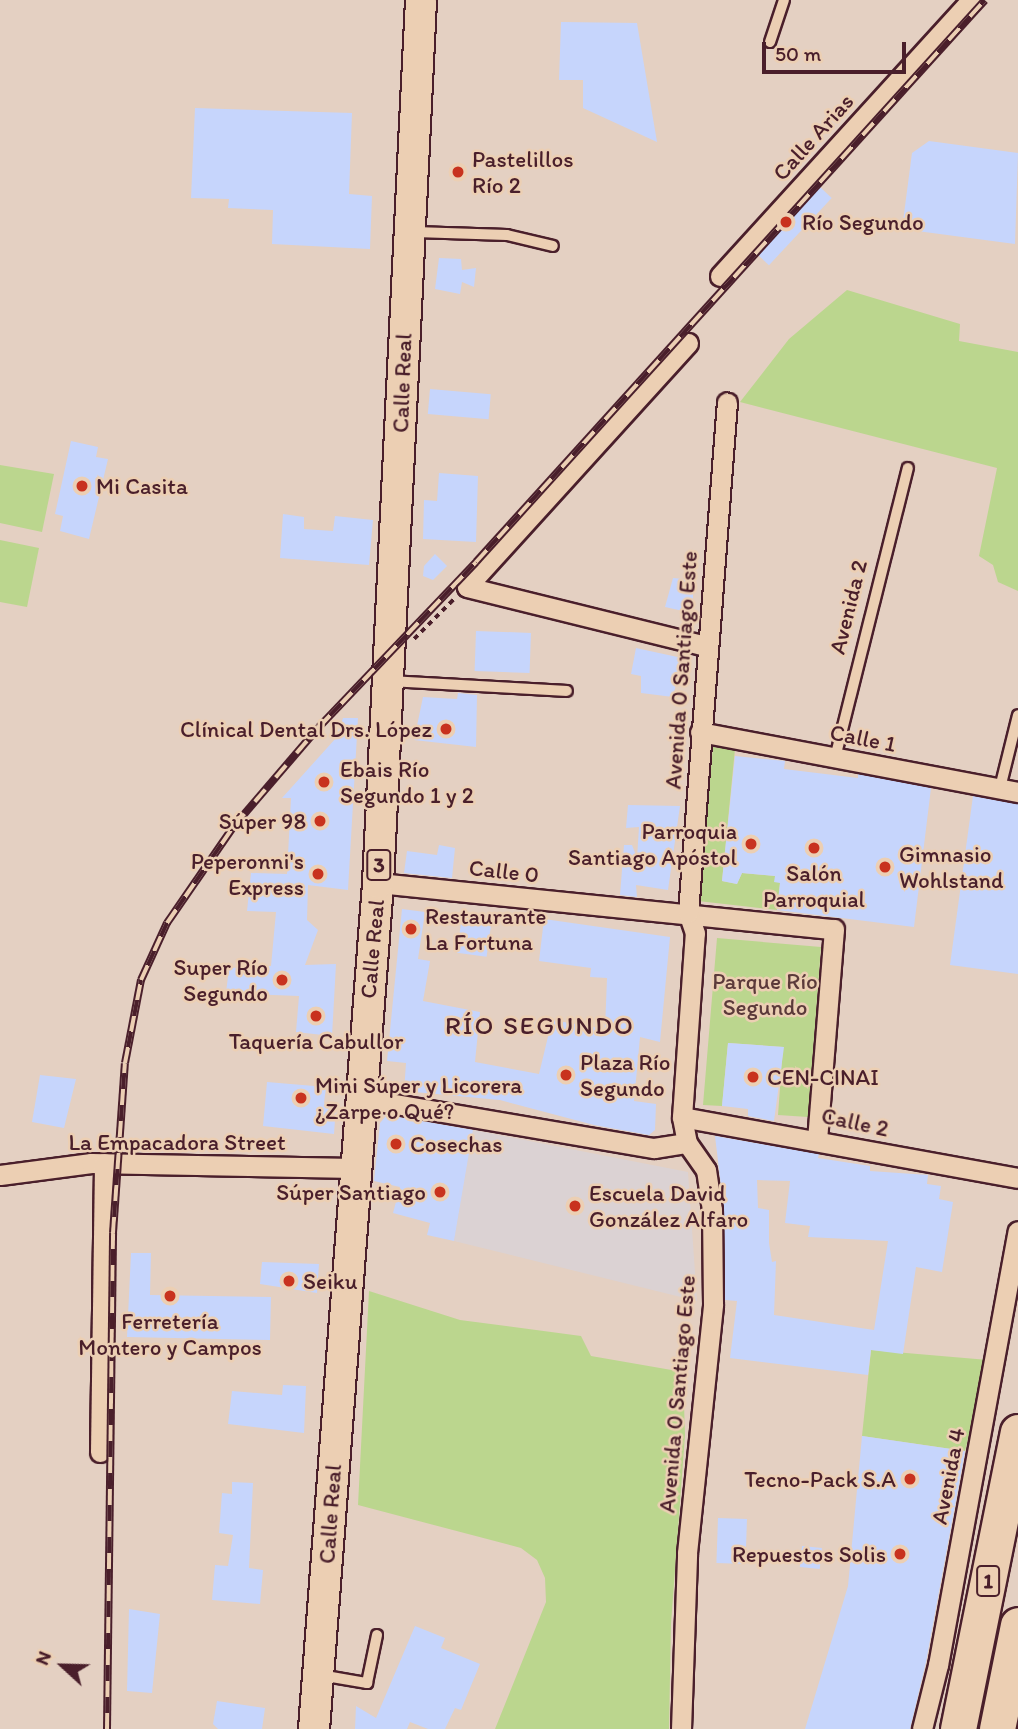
<!DOCTYPE html>
<html>
<head>
<meta charset="utf-8">
<style>
	body { margin:0 }
	#map { position:relative; width:1018px; height:1729px; overflow:hidden; background:#e4d0c2; font-family:Itim,sans-serif }
	div>[style] { position:absolute }
	.built>* { inset:0; background:#dbd2d3 }
	.green>* { inset:0; background:#bbd68e }
	.building>* { inset:0; background:#c6d5fc; transform-origin:0 0 }
	.path>* { height:3.5px; margin-top:-1.75px; transform-origin:0; background:repeating-linear-gradient(90deg,#4a1f2b 0 5px,transparent 0 10px) }
	.roads { filter:drop-shadow(2px 0 #4a1f2b) drop-shadow(-2px 0 #4a1f2b) drop-shadow(0 2px #4a1f2b) drop-shadow(0 -2px #4a1f2b) }
	.lane>* { height:10px; margin:-5px; padding:0 5px; transform-origin:5px; border-radius:5px; background:#eccfb3 }
	.street>* { height:19px; margin:-9.5px; padding:0 9.5px; transform-origin:9.5px; border-radius:9.5px; background:#eccfb3 }
	.primary>* { height:30px; margin:-15px; padding:0 15px; transform-origin:15px; border-radius:15px; background:#eccfb3 }
	.highway>* { height:35px; margin:-17.5px; padding:0 17.5px; transform-origin:17.5px; border-radius:17.5px; background:#eccfb3 }
	.rail>* { height:8px; margin-top:-4px; transform-origin:0; background:repeating-linear-gradient(90deg,#eccfb3 0 16px,#4a1f2b 0 32px); box-sizing:border-box; border-block:2px solid #4a1f2b }
	.dots>* { width:19px; height:19px; translate:-50% -50%; box-sizing:border-box; border:4px solid #eccfb3; border-radius:50% }
	span { translate:-50% -50%; white-space:nowrap; text-align:center; line-height:1.15; -webkit-text-stroke:5px #eccfb3; paint-order:stroke }
	.shield-label span { padding:2px 5px; background:#eccfb3; border:2px solid; border-radius:5px; -webkit-text-stroke-width:0 }
	.shield-label { font-size:21px; color:#4a1f2b; font-weight:700 }
	.street-label { font-size:23px; color:#4a1f2b }
	.poi-label { font-size:23px; color:#4a1f2b }
	.left { translate:0 -50%; text-align:left }
	.right { translate:-100% -50%; text-align:right }
	.park-label { font-size:23px; color:#5b3a3a }
	.quarter-label { font-size:26px; color:#4a1f2b; letter-spacing:2px }
	.north { position:absolute; left:28px; top:1631px; width:70px; height:70px; -webkit-text-stroke:5px #eccfb3; paint-order:stroke; rotate:292deg; font-size:19px; font-weight:700; line-height:28px; text-align:center; color:#4a1f2b }
	.north::after { content:''; display:block; margin:auto; width:24px; height:32px; background:#4a1f2b; clip-path:polygon(50% 0,100% 100%,50% 72%,0 100%) }
	.scale { position:absolute; left:762px; top:42px; width:144px; height:32px; box-sizing:border-box; border:4px solid #4a1f2b; border-top:0; padding-left:9px; font-size:21px; line-height:24px; white-space:nowrap; color:#4a1f2b; -webkit-text-stroke:5px #eccfb3; paint-order:stroke }
</style>
</head>
<body>
<div id="map">
	<div class="built">
		<i style="clip-path:polygon(473px 1130px,688px 1172px,697px 1301px,454px 1241px)"></i>
	</div>
	<div class="green">
		<i style="clip-path:polygon(847px 290px,960px 324px,959px 341px,1018px 352px,1018px 591px,998px 582px,993px 565px,979px 556px,997px 468px,740px 402px,789px 339px)"></i>
		<i style="clip-path:polygon(0 465px,54px 474px,42px 532px,0 523px)"></i>
		<i style="clip-path:polygon(0 540px,39px 548px,27px 607px,0 602px)"></i>
		<i style="clip-path:polygon(713px 747px,735px 749px,722px 881px,737px 884px,742px 873px,775px 876px,780px 883px,777px 910px,698px 901px)"></i>
		<i style="clip-path:polygon(717px 938px,821px 947px,808px 1117px,778px 1115px,783px 1047px,728px 1043px,722px 1106px,703px 1105px)"></i>
		<i style="clip-path:polygon(369px 1291px,460px 1320px,581px 1336px,591px 1356px,683px 1372px,685px 1435px,671px 1624px,669px 1729px,495px 1729px,546px 1602px,545px 1578px,537px 1560px,521px 1548px,358px 1505px)"></i>
		<i style="clip-path:polygon(871px 1350px,988px 1360px,965px 1451px,862px 1436px)"></i>
	</div>
	<div class="building">
		<i style="clip-path:polygon(561px 22px,637px 23px,657px 142px,583px 108px,583px 80px,559px 80px)"></i>
		<i style="clip-path:polygon(195px 108px,352px 113px,349px 194px,372px 196px,370px 249px,272px 244px,273px 210px,228px 208px,229px 199px,191px 198px)"></i>
		<i style="clip-path:polygon(929px 141px,1018px 153px,1015px 244px,902px 229px,912px 153px)"></i>
		<i style="left:820px;top:187px;width:16px;height:92px;rotate:43deg"></i>
		<i style="clip-path:polygon(439px 258px,461px 259px,462px 270px,476px 268px,474px 287px,462px 282px,460px 294px,435px 289px)"></i>
		<i style="left:430px;top:389px;width:61px;height:25px;rotate:5deg"></i>
		<i style="clip-path:polygon(71px 441px,98px 447px,96px 457px,108px 459px,89px 539px,60px 531px,63px 516px,55px 514px)"></i>
		<i style="clip-path:polygon(439px 473px,478px 476px,476px 542px,423px 539px,424px 500px,437px 501px)"></i>
		<i style="clip-path:polygon(283px 514px,304px 517px,304px 529px,333px 531px,335px 516px,373px 520px,369px 565px,280px 558px)"></i>
		<i style="clip-path:polygon(435px 554px,447px 566px,433px 580px,423px 576px,424px 566px)"></i>
		<i style="clip-path:polygon(673px 578px,694px 580px,692px 613px,665px 607px)"></i>
		<i style="left:476px;top:631px;width:55px;height:40px;rotate:2deg"></i>
		<i style="clip-path:polygon(636px 648px,682px 658px,673px 697px,641px 693px,641px 676px,631px 674px)"></i>
		<i style="clip-path:polygon(458px 693px,477px 695px,476px 747px,414px 740px,423px 697px,457px 699px)"></i>
		<i style="clip-path:polygon(343px 718px,358px 718px,348px 890px,308px 885px,307px 920px,318px 930px,305px 965px,336px 964px,332px 1036px,296px 1032px,299px 996px,226px 993px,229px 968px,271px 966px,276px 912px,247px 911px,251px 873px,287px 874px,291px 798px,282px 798px,336px 738px)"></i>
		<i style="clip-path:polygon(735px 756px,785px 761px,784px 769px,858px 778px,858px 774px,931px 788px,914px 927px,777px 910px,780px 883px,774px 882px,775px 876px,742px 873px,737px 884px,722px 881px)"></i>
		<i style="clip-path:polygon(973px 796px,1018px 804px,1018px 974px,950px 965px)"></i>
		<i style="clip-path:polygon(628px 805px,680px 806px,668px 890px,636px 885px,637px 897px,620px 895px,624px 845px,632px 845px,637px 858px,639px 827px,626px 828px)"></i>
		<i style="clip-path:polygon(439px 845px,455px 848px,452px 878px,404px 873px,407px 851px,437px 855px)"></i>
		<i style="clip-path:polygon(402px 909px,425px 912px,418px 959px,430px 961px,423px 1001px,480px 1012px,475px 1062px,539px 1074px,552px 1020px,605px 1029px,607px 978px,590px 977px,591px 968px,539px 961px,544px 919px,670px 937px,660px 1042px,640px 1037px,634px 1101px,656px 1104px,655px 1130px,649px 1135px,594px 1125px,500px 1100px,404px 1091px,406px 1063px,387px 1061px)"></i>
		<i style="left:462px;top:916px;width:30px;height:37px;rotate:8deg"></i>
		<i style="clip-path:polygon(728px 1043px,784px 1047px,774px 1121px,748px 1116px,748px 1109px,722px 1106px)"></i>
		<i style="clip-path:polygon(40px 1075px,76px 1079px,64px 1128px,32px 1122px)"></i>
		<i style="clip-path:polygon(267px 1082px,326px 1087px,324px 1103px,336px 1105px,334px 1134px,263px 1126px)"></i>
		<i style="clip-path:polygon(387px 1115px,473px 1130px,454px 1241px,427px 1235px,430px 1223px,393px 1213px,400px 1187px,374px 1181px,380px 1123px)"></i>
		<i style="clip-path:polygon(evenodd,715px 1136px,819px 1154px,818px 1158px,870px 1166px,870px 1171px,928px 1175px,927px 1184px,941px 1186px,939px 1199px,953px 1202px,942px 1272px,916px 1267px,903px 1354px,871px 1350px,868px 1375px,730px 1358px,737px 1301px,725px 1300px,724px 1211px,715px 1136px,757px 1180px,790px 1181px,785px 1223px,810px 1226px,808px 1237px,888px 1241px,874px 1330px,774px 1315px,776px 1261px,772px 1262px,769px 1243px,769px 1210px,758px 1208px,757px 1180px)"></i>
		<i style="clip-path:polygon(131px 1253px,151px 1253px,150px 1295px,271px 1297px,270px 1340px,127px 1337px)"></i>
		<i style="clip-path:polygon(262px 1262px,319px 1264px,317px 1293px,260px 1284px)"></i>
		<i style="clip-path:polygon(283px 1385px,306px 1386px,304px 1433px,228px 1424px,232px 1391px,282px 1395px)"></i>
		<i style="clip-path:polygon(862px 1436px,965px 1451px,926px 1662px,910px 1729px,805px 1729px,848px 1586px)"></i>
		<i style="clip-path:polygon(232px 1482px,253px 1483px,249px 1568px,263px 1570px,260px 1604px,212px 1600px,215px 1565px,228px 1566px,233px 1535px,219px 1533px,222px 1493px,232px 1494px)"></i>
		<i style="left:718px;top:1518px;width:29px;height:45px;rotate:2deg"></i>
		<i style="left:802px;top:1546px;width:20px;height:21px;rotate:6deg"></i>
		<i style="clip-path:polygon(129px 1609px,160px 1614px,152px 1693px,127px 1691px)"></i>
		<i style="clip-path:polygon(415px 1626px,445px 1638px,441px 1648px,480px 1664px,461px 1710px,455px 1708px,445px 1729px,428px 1729px,410px 1722px,407px 1729px,355px 1729px,356px 1706px,376px 1718px)"></i>
		<i style="clip-path:polygon(217px 1701px,265px 1708px,262px 1729px,218px 1729px,213px 1724px)"></i>
	</div>
	<div class="path">
		<i style="left:414px;top:639px;width:58px;rotate:-45deg"></i>
	</div>
	<div class="roads">
		<div class="lane">
			<i style="left:770px;top:42px;width:44px;rotate:-71.6deg"></i>
			<i style="left:415px;top:232px;width:92px;rotate:1.9deg"></i>
			<i style="left:507px;top:235px;width:47px;rotate:13.4deg"></i>
			<i style="left:390px;top:681px;width:177px;rotate:3.2deg"></i>
			<i style="left:835px;top:758px;width:299px;rotate:-75.9deg"></i>
			<i style="left:1000px;top:788px;width:75px;rotate:-76.1deg"></i>
			<i style="left:320px;top:1675px;width:48px;rotate:9.7deg"></i>
			<i style="left:367px;top:1683px;width:49px;rotate:-78.2deg"></i>
		</div>
		<div class="street">
			<i style="left:720px;top:276px;width:373px;rotate:-47.7deg"></i>
			<i style="left:688px;top:343px;width:329px;rotate:132.2deg"></i>
			<i style="left:467px;top:587px;width:246px;rotate:13.9deg"></i>
			<i style="left:700px;top:732px;width:324px;rotate:10.7deg"></i>
			<i style="left:378px;top:883px;width:458px;rotate:5.8deg"></i>
			<i style="left:834px;top:929px;width:211px;rotate:94.6deg"></i>
			<i style="left:360px;top:1098px;width:298px;rotate:9.7deg"></i>
			<i style="left:654px;top:1148px;width:33px;rotate:-9deg"></i>
			<i style="left:682px;top:1117px;width:341px;rotate:10.3deg"></i>
			<i style="left:0;top:1175px;width:92px;rotate:-7.5deg"></i>
			<i style="left:91px;top:1163px;width:263px;rotate:1.1deg"></i>
			<i style="left:100px;top:1452px;width:289px;rotate:-89.2deg"></i>
			<i style="left:681px;top:1729px;width:176px;rotate:-88deg"></i>
			<i style="left:687px;top:1553px;width:250px;rotate:-84deg"></i>
			<i style="left:713px;top:1304px;width:94px;rotate:-90.6deg"></i>
			<i style="left:712px;top:1210px;width:40px;rotate:-98.5deg"></i>
			<i style="left:706px;top:1170px;width:33px;rotate:-125deg"></i>
			<i style="left:687px;top:1143px;width:26px;rotate:-101deg"></i>
			<i style="left:682px;top:1117px;width:184px;rotate:-86deg"></i>
			<i style="left:695px;top:933px;width:21px;rotate:-109deg"></i>
			<i style="left:688px;top:913px;width:512px;rotate:-85.64deg"></i>
			<i style="left:922px;top:1729px;width:66px;rotate:-76deg"></i>
			<i style="left:938px;top:1665px;width:441px;rotate:-79.6deg"></i>
		</div>
		<div class="primary">
			<i style="left:314px;top:1729px;width:848px;rotate:-85.67deg"></i>
			<i style="left:378px;top:883px;width:884px;rotate:-87.21deg"></i>
		</div>
		<div class="highway">
			<i style="left:958px;top:1729px;width:303px;rotate:-78.6deg"></i>
			<i style="left:997px;top:1729px;width:106px;rotate:-78.6deg"></i>
		</div>
	</div>
	<div class="rail">
		<i style="left:107px;top:1729px;width:496px;rotate:-89.3deg"></i>
		<i style="left:113px;top:1233px;width:170px;rotate:-86deg"></i>
		<i style="left:125px;top:1063px;width:85px;rotate:-79.1deg"></i>
		<i style="left:141px;top:980px;width:63px;rotate:-65.5deg"></i>
		<i style="left:167px;top:923px;width:118px;rotate:-55.4deg"></i>
		<i style="left:234px;top:826px;width:130px;rotate:-49.4deg"></i>
		<i style="left:319px;top:727px;width:228px;rotate:-46.4deg"></i>
		<i style="left:476px;top:562px;width:758px;rotate:-47.83deg"></i>
	</div>
	<div class="dots">
		<i style="left:458px;top:172px;background:#c8321e"></i>
		<i style="left:786px;top:222px;background:#c8321e"></i>
		<i style="left:82px;top:486px;background:#c8321e"></i>
		<i style="left:446px;top:729px;background:#c8321e"></i>
		<i style="left:324px;top:782px;background:#c8321e"></i>
		<i style="left:320px;top:821px;background:#c8321e"></i>
		<i style="left:751px;top:844px;background:#c8321e"></i>
		<i style="left:814px;top:848px;background:#c8321e"></i>
		<i style="left:885px;top:867px;background:#c8321e"></i>
		<i style="left:318px;top:874px;background:#c8321e"></i>
		<i style="left:411px;top:929px;background:#c8321e"></i>
		<i style="left:282px;top:980px;background:#c8321e"></i>
		<i style="left:316px;top:1016px;background:#c8321e"></i>
		<i style="left:566px;top:1075px;background:#c8321e"></i>
		<i style="left:753px;top:1077px;background:#c8321e"></i>
		<i style="left:301px;top:1098px;background:#c8321e"></i>
		<i style="left:396px;top:1144px;background:#c8321e"></i>
		<i style="left:440px;top:1192px;background:#c8321e"></i>
		<i style="left:575px;top:1206px;background:#c8321e"></i>
		<i style="left:289px;top:1281px;background:#c8321e"></i>
		<i style="left:170px;top:1296px;background:#c8321e"></i>
		<i style="left:910px;top:1479px;background:#c8321e"></i>
		<i style="left:900px;top:1554px;background:#c8321e"></i>
	</div>
	<div class="shield-label">
		<span style="left:379px;top:865px">3</span>
		<span style="left:988px;top:1581px">1</span>
	</div>
	<div class="street-label">
		<span style="left:813px;top:137px;rotate:-48deg">Calle Arias</span>
		<span style="left:402px;top:383px;rotate:-88deg">Calle Real</span>
		<span style="left:848px;top:607px;rotate:-76deg">Avenida 2</span>
		<span style="left:681px;top:670px;rotate:-86deg">Avenida 0 Santiago Este</span>
		<span style="left:863px;top:738px;rotate:11deg">Calle 1</span>
		<span style="left:504px;top:871px;rotate:6deg">Calle 0</span>
		<span style="left:372px;top:949px;rotate:-85deg">Calle Real</span>
		<span style="left:855px;top:1122px;rotate:12deg">Calle 2</span>
		<span style="left:177px;top:1142px">La Empacadora Street</span>
		<span style="left:677px;top:1394px;rotate:-85deg">Avenida 0 Santiago Este</span>
		<span style="left:948px;top:1476px;rotate:-79deg">Avenida 4</span>
		<span style="left:330px;top:1514px;rotate:-86deg">Calle Real</span>
	</div>
	<div class="poi-label">
		<span class="left" style="left:472px;top:172px">Pastelillos<br>Río 2</span>
		<span class="left" style="left:802px;top:222px">Río Segundo</span>
		<span class="left" style="left:96px;top:486px">Mi Casita</span>
		<span class="right" style="left:432px;top:729px">Clínical Dental Drs. López</span>
		<span class="left" style="left:340px;top:782px">Ebais Río<br>Segundo 1 y 2</span>
		<span class="right" style="left:306px;top:821px">Súper 98</span>
		<span class="right" style="left:737px;top:844px">Parroquia<br>Santiago Apóstol</span>
		<span class="left" style="left:899px;top:867px">Gimnasio<br>Wohlstand</span>
		<span class="right" style="left:304px;top:874px">Peperonni's<br>Express</span>
		<span style="left:814px;top:886px">Salón<br>Parroquial</span>
		<span class="left" style="left:425px;top:929px">Restaurante<br>La Fortuna</span>
		<span class="right" style="left:268px;top:980px">Super Río<br>Segundo</span>
		<span style="left:316px;top:1041px">Taquería Cabullor</span>
		<span class="left" style="left:580px;top:1075px">Plaza Río<br>Segundo</span>
		<span class="left" style="left:767px;top:1077px">CEN-CINAI</span>
		<span class="left" style="left:315px;top:1098px">Mini Súper y Licorera<br>¿Zarpe o Qué?</span>
		<span class="left" style="left:410px;top:1144px">Cosechas</span>
		<span class="right" style="left:426px;top:1192px">Súper Santiago</span>
		<span class="left" style="left:589px;top:1206px">Escuela David<br>González Alfaro</span>
		<span class="left" style="left:303px;top:1281px">Seiku</span>
		<span style="left:170px;top:1334px">Ferretería<br>Montero y Campos</span>
		<span class="right" style="left:896px;top:1479px">Tecno-Pack S.A</span>
		<span class="right" style="left:886px;top:1554px">Repuestos Solis</span>
	</div>
	<div class="park-label">
		<span style="left:765px;top:994px">Parque Río<br>Segundo</span>
	</div>
	<div class="quarter-label">
		<span style="left:540px;top:1026px">RÍO SEGUNDO</span>
	</div>
	<div class="north">N</div>
	<div class="scale">50 m</div>
</div>
</body>
</html>
